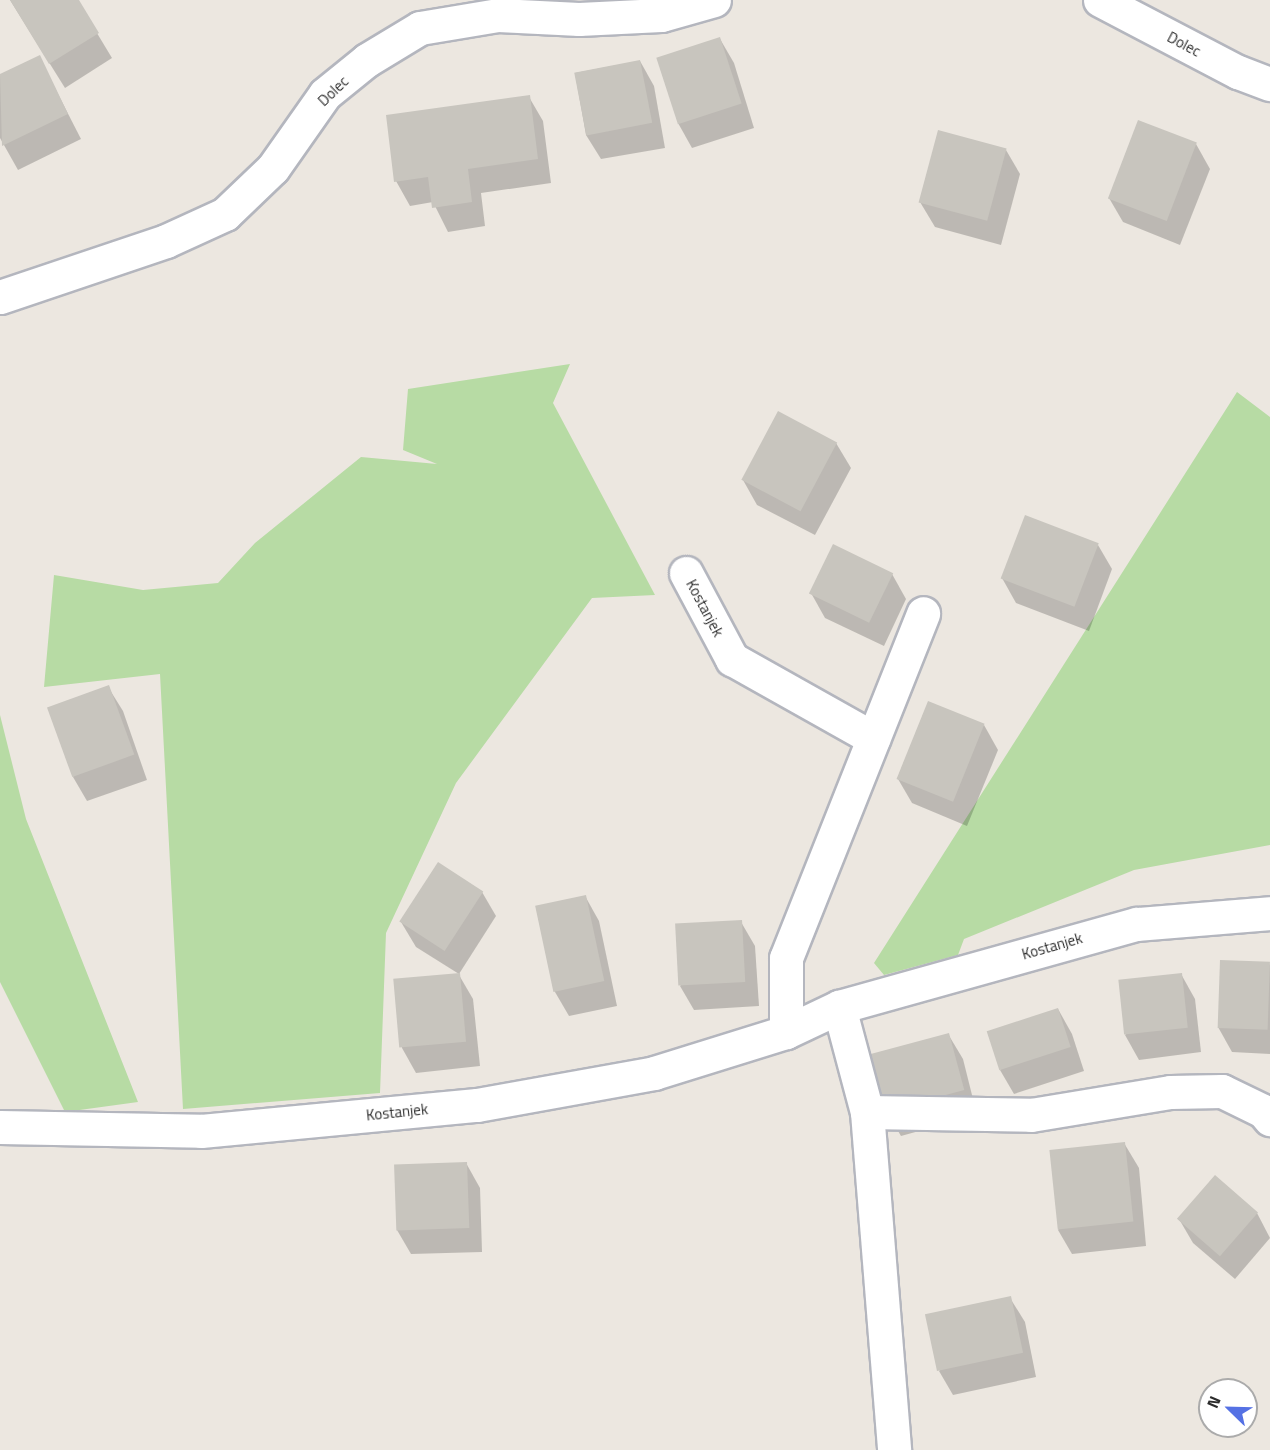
<!DOCTYPE html>
<html>
<head>
<meta charset="utf-8">
<style>
	body { margin:0 }
	#map { position:relative; width:1270px; height:1450px; overflow:hidden; background:#ece7e0; font-family:"Titillium Web",sans-serif }
	div>[style] { position:absolute }
	.green>* { inset:0; background:#b7dba4 }
	.shadow>* { inset:0; background:#0003 }
	.building>* { inset:0; background:#c8c5be; transform-origin:0 0 }
	.roads { filter:drop-shadow(2px 0 #b4b6be) drop-shadow(-2px 0 #b4b6be) drop-shadow(0 2px #b4b6be) drop-shadow(0 -2px #b4b6be) }
	.street>* { height:33px; margin:-16.5px; padding:0 16.5px; transform-origin:16.5px; border-radius:16.5px; background:#fff }
	span { translate:-50% -50%; white-space:nowrap; text-align:center; line-height:1.15; -webkit-text-stroke:4.5px #fff; paint-order:stroke }
	.street-label { font-size:15px; color:#2c2c2c }
	.north { position:absolute; left:1198px; top:1378px; width:60px; height:60px; box-sizing:border-box; background:#fff; border:2px solid #ababab; border-radius:50%; rotate:293deg; font-size:16px; font-weight:700; line-height:24px; text-align:center; color:#2c2c2c }
	.north::after { content:''; display:block; margin:auto; width:21px; height:27px; background:#5571e4; clip-path:polygon(50% 0,100% 100%,50% 72%,0 100%) }
</style>
</head>
<body>
<div id="map">
	<div class="green">
		<i style="clip-path:polygon(570px 364px,553px 403px,655px 595px,592px 598px,456px 783px,386px 933px,380px 1093px,183px 1109px,160px 674px,44px 687px,54px 575px,143px 590px,218px 583px,255px 543px,361px 457px,437px 464px,403px 450px,408px 389px)"></i>
		<i style="clip-path:polygon(1237px 392px,1270px 417px,1270px 845px,1134px 870px,964px 939px,958px 955px,884px 975px,874px 963px)"></i>
		<i style="clip-path:polygon(0 715px,26px 819px,138px 1102px,65px 1112px,0 982px)"></i>
	</div>
	<div class="shadow">
		<i style="clip-path:polygon(10px 0,77px 0,112px 58px,65px 88px)"></i>
		<i style="clip-path:polygon(720px 39px,734px 63px,754px 128px,692px 148px,678px 123px)"></i>
		<i style="clip-path:polygon(39px 57px,81px 139px,18px 170px,0 138px,0 76px)"></i>
		<i style="clip-path:polygon(640px 61px,654px 86px,665px 148px,601px 159px,586px 135px,575px 73px)"></i>
		<i style="clip-path:polygon(529px 97px,543px 121px,551px 183px,481px 193px,485px 226px,448px 232px,433px 202px,410px 206px,396px 181px)"></i>
		<i style="clip-path:polygon(1196px 144px,1210px 169px,1180px 245px,1123px 222px,1109px 198px)"></i>
		<i style="clip-path:polygon(1006px 150px,1020px 174px,1001px 245px,935px 227px,920px 202px)"></i>
		<i style="clip-path:polygon(836px 443px,851px 468px,815px 535px,757px 505px,743px 480px)"></i>
		<i style="clip-path:polygon(1098px 545px,1112px 569px,1089px 631px,1016px 603px,1002px 578px)"></i>
		<i style="clip-path:polygon(892px 574px,906px 599px,884px 646px,825px 618px,811px 593px)"></i>
		<i style="clip-path:polygon(108px 687px,123px 711px,147px 780px,87px 801px,73px 777px)"></i>
		<i style="clip-path:polygon(984px 725px,998px 750px,967px 826px,912px 803px,898px 779px)"></i>
		<i style="clip-path:polygon(482px 892px,496px 916px,459px 974px,416px 947px,401px 922px)"></i>
		<i style="clip-path:polygon(585px 896px,599px 921px,617px 1006px,569px 1016px,555px 992px,536px 907px)"></i>
		<i style="clip-path:polygon(741px 922px,755px 946px,759px 1006px,694px 1010px,680px 986px)"></i>
		<i style="clip-path:polygon(1270px 964px,1270px 1054px,1232px 1052px,1218px 1027px)"></i>
		<i style="clip-path:polygon(1181px 974px,1195px 999px,1201px 1052px,1139px 1060px,1125px 1035px)"></i>
		<i style="clip-path:polygon(459px 975px,473px 999px,480px 1066px,416px 1073px,402px 1048px,395px 981px)"></i>
		<i style="clip-path:polygon(1058px 1009px,1072px 1034px,1084px 1071px,1014px 1094px,1000px 1070px)"></i>
		<i style="clip-path:polygon(948px 1034px,963px 1059px,977px 1115px,901px 1136px,886px 1111px)"></i>
		<i style="clip-path:polygon(1124px 1143px,1139px 1168px,1146px 1246px,1072px 1254px,1058px 1230px)"></i>
		<i style="clip-path:polygon(466px 1163px,480px 1188px,482px 1252px,411px 1254px,397px 1230px)"></i>
		<i style="clip-path:polygon(1257px 1213px,1270px 1238px,1235px 1279px,1193px 1243px,1179px 1219px)"></i>
		<i style="clip-path:polygon(1010px 1298px,1025px 1322px,1036px 1377px,953px 1395px,939px 1371px)"></i>
	</div>
	<div class="building">
		<i style="clip-path:polygon(10px 0,79px 0,99px 33px,49px 64px)"></i>
		<i style="left:720px;top:37px;width:70px;height:67px;rotate:72deg"></i>
		<i style="clip-path:polygon(40px 55px,68px 114px,2px 146px,0 74px)"></i>
		<i style="left:640px;top:60px;width:64px;height:67px;rotate:79deg"></i>
		<i style="clip-path:polygon(530px 95px,538px 159px,468px 169px,472px 202px,432px 208px,428px 177px,394px 182px,386px 115px)"></i>
		<i style="left:1138px;top:120px;width:63px;height:84px;rotate:21deg"></i>
		<i style="left:938px;top:130px;width:71px;height:75px;rotate:15deg"></i>
		<i style="left:778px;top:411px;width:67px;height:78px;rotate:28deg"></i>
		<i style="left:1025px;top:515px;width:79px;height:68px;rotate:21deg"></i>
		<i style="left:833px;top:544px;width:67px;height:55px;rotate:26deg"></i>
		<i style="left:109px;top:685px;width:74px;height:66px;rotate:70deg"></i>
		<i style="left:928px;top:701px;width:61px;height:84px;rotate:22deg"></i>
		<i style="left:438px;top:862px;width:54px;height:71px;rotate:33deg"></i>
		<i style="left:586px;top:895px;width:88px;height:52px;rotate:78deg"></i>
		<i style="left:742px;top:920px;width:62px;height:67px;rotate:87deg"></i>
		<i style="left:1220px;top:960px;width:50px;height:68px;rotate:2deg"></i>
		<i style="left:460px;top:973px;width:69px;height:67px;rotate:85deg"></i>
		<i style="left:1182px;top:973px;width:55px;height:64px;rotate:84deg"></i>
		<i style="left:1058px;top:1008px;width:41px;height:75px;rotate:72deg"></i>
		<i style="left:949px;top:1033px;width:59px;height:82px;rotate:75deg"></i>
		<i style="left:1125px;top:1142px;width:80px;height:76px;rotate:84deg"></i>
		<i style="left:467px;top:1162px;width:66px;height:73px;rotate:88deg"></i>
		<i style="left:1215px;top:1175px;width:57px;height:58px;rotate:41deg"></i>
		<i style="left:1011px;top:1296px;width:58px;height:88px;rotate:78deg"></i>
	</div>
	<div class="roads">
		<div class="street">
			<i style="left:1100px;top:0;width:156px;rotate:27.6deg"></i>
			<i style="left:1238px;top:72px;width:34px;rotate:21deg"></i>
			<i style="left:0;top:297px;width:175px;rotate:-18.6deg"></i>
			<i style="left:166px;top:241px;width:65px;rotate:-24.6deg"></i>
			<i style="left:225px;top:214px;width:66px;rotate:-43.8deg"></i>
			<i style="left:273px;top:168px;width:90px;rotate:-54.9deg"></i>
			<i style="left:325px;top:94px;width:54px;rotate:-39deg"></i>
			<i style="left:367px;top:60px;width:62px;rotate:-31.1deg"></i>
			<i style="left:420px;top:28px;width:79px;rotate:-9.5deg"></i>
			<i style="left:498px;top:15px;width:81px;rotate:2.8deg"></i>
			<i style="left:579px;top:19px;width:82px;rotate:-2.8deg"></i>
			<i style="left:661px;top:15px;width:55px;rotate:-15.8deg"></i>
			<i style="left:686px;top:573px;width:98px;rotate:61.9deg"></i>
			<i style="left:732px;top:659px;width:162px;rotate:29.3deg"></i>
			<i style="left:839px;top:1007px;width:109px;rotate:75.1deg"></i>
			<i style="left:867px;top:1112px;width:339px;rotate:85.4deg"></i>
			<i style="left:786px;top:1032px;width:74px;rotate:-90deg"></i>
			<i style="left:786px;top:958px;width:371px;rotate:-68.3deg"></i>
			<i style="left:867px;top:1112px;width:164px;rotate:1deg"></i>
			<i style="left:1031px;top:1115px;width:141px;rotate:-9.4deg"></i>
			<i style="left:1170px;top:1092px;width:52px;rotate:-1.1deg"></i>
			<i style="left:1222px;top:1091px;width:46px;rotate:26deg"></i>
			<i style="left:1263px;top:1111px;width:11px;rotate:49deg"></i>
			<i style="left:0;top:1127px;width:201px;rotate:1.1deg"></i>
			<i style="left:201px;top:1131px;width:277px;rotate:-5.4deg"></i>
			<i style="left:477px;top:1105px;width:180px;rotate:-10.2deg"></i>
			<i style="left:654px;top:1073px;width:138px;rotate:-17.3deg"></i>
			<i style="left:786px;top:1032px;width:59px;rotate:-25.3deg"></i>
			<i style="left:839px;top:1007px;width:309px;rotate:-15.6deg"></i>
			<i style="left:1137px;top:924px;width:133px;rotate:-4.7deg"></i>
		</div>
	</div>
	<div class="street-label">
		<span style="left:1184px;top:44px;rotate:28deg">Dolec</span>
		<span style="left:333px;top:91px;rotate:-44deg">Dolec</span>
		<span style="left:705px;top:608px;rotate:62deg">Kostanjek</span>
		<span style="left:1052px;top:946px;rotate:-16deg">Kostanjek</span>
		<span style="left:397px;top:1112px;rotate:-6deg">Kostanjek</span>
	</div>
	<div class="north">N</div>
</div>
</body>
</html>
